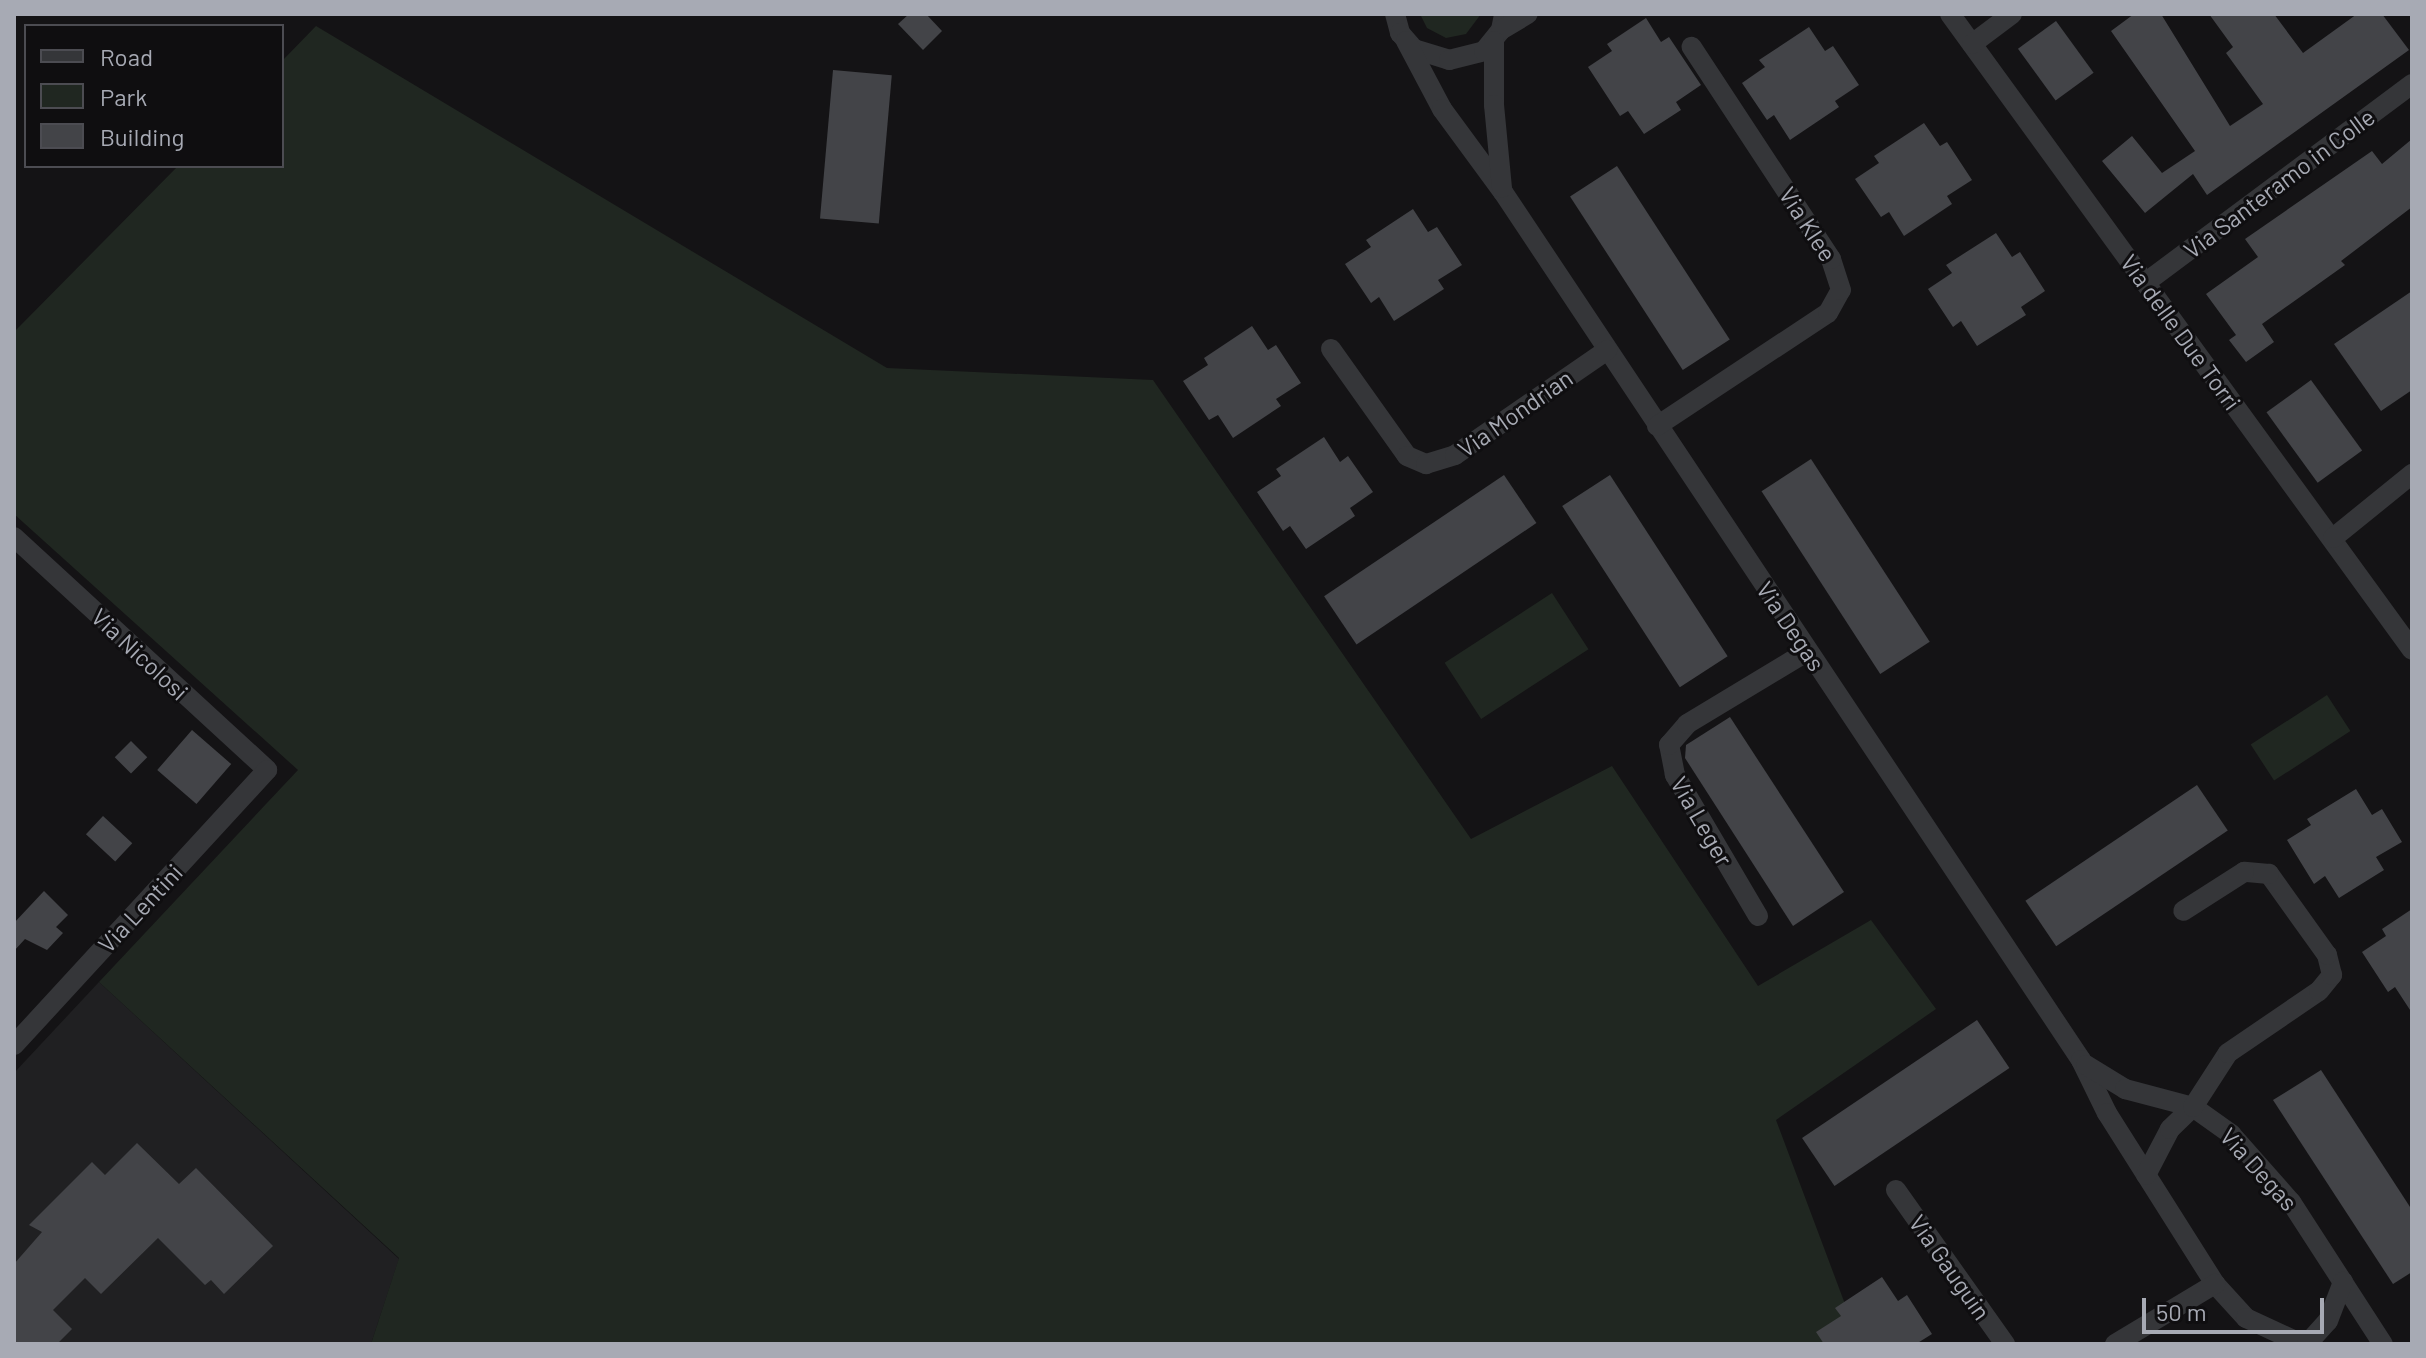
<!DOCTYPE html>
<html>
<head>
<meta charset="utf-8">
<style>
	body { margin:0 }
	#map { position:relative; width:2426px; height:1358px; overflow:hidden; background:#141315; font-family:Barlow,sans-serif }
	div>[style] { position:absolute }
	.built>* { inset:0; background:#202022 }
	.green>* { inset:0; background:#202721; transform-origin:0 0 }
	.building>* { inset:0; background:#434448; transform-origin:0 0 }
	.minor>* { height:20px; margin:-10px; padding:0 10px; transform-origin:10px; border-radius:10px; background:#353639 }
	span { translate:-50% -50%; white-space:nowrap; text-align:center; line-height:1.15; -webkit-text-stroke:6px #0f0e10; paint-order:stroke }
	.street-label { font-size:24px; color:#a7aab4 }
	.frame { position:absolute; inset:0; border:16px solid #a7aab4; pointer-events:none }
	.legend { position:absolute; left:24px; top:24px; width:260px; height:144px; box-sizing:border-box; background:#0f0e10; border:2px solid #4c4c52; margin:0; padding:10px 14px; list-style:none; font-size:24px; color:#a7aab4 }
	.legend li { display:flex; align-items:center; gap:16px; height:40px }
	.legend b { width:40px; border:2px solid #4c4c52 }
	.scale { position:absolute; left:2142px; top:1298px; width:182px; height:36px; box-sizing:border-box; border:4px solid #a7aab4; border-top:0; padding-left:10px; font-size:24px; line-height:28px; white-space:nowrap; color:#a7aab4; -webkit-text-stroke:6px #0f0e10; paint-order:stroke }
</style>
</head>
<body>
<div id="map">
	<div class="built">
		<i style="clip-path:polygon(99px 982px,399px 1259px,371px 1344px,14px 1344px,14px 1073px)"></i>
	</div>
	<div class="green">
		<i style="clip-path:polygon(1420px 14px,1481px 14px,1466px 34px,1446px 38px,1427px 28px)"></i>
		<i style="clip-path:polygon(316px 26px,887px 368px,1153px 380px,1471px 839px,1612px 766px,1758px 986px,1871px 920px,1936px 1009px,1776px 1120px,1860px 1344px,371px 1344px,399px 1258px,99px 982px,298px 770px,14px 514px,14px 332px,178px 166px,282px 166px,282px 61px)"></i>
		<i style="left:1552px;top:593px;width:67px;height:128px;rotate:57deg"></i>
		<i style="left:2327px;top:695px;width:43px;height:91px;rotate:57deg"></i>
	</div>
	<div class="building">
		<i style="clip-path:polygon(909px 14px,926px 14px,942px 31px,923px 50px,898px 24px)"></i>
		<i style="clip-path:polygon(2134px 14px,2161px 14px,2230px 126px,2263px 104px,2226px 53px,2233px 47px,2209px 14px,2274px 14px,2303px 53px,2357px 14px,2382px 14px,2409px 50px,2207px 195px,2193px 174px,2145px 213px,2102px 161px,2132px 136px,2162px 173px,2195px 151px,2111px 31px)"></i>
		<i style="clip-path:polygon(1646px 18px,1661px 42px,1669px 37px,1701px 85px,1676px 102px,1681px 110px,1644px 134px,1628px 111px,1620px 116px,1588px 67px,1612px 51px,1607px 44px)"></i>
		<i style="left:2056px;top:21px;width:64px;height:47px;rotate:54deg"></i>
		<i style="clip-path:polygon(1809px 27px,1825px 51px,1833px 46px,1859px 85px,1835px 101px,1839px 107px,1790px 140px,1774px 115px,1767px 120px,1742px 83px,1765px 67px,1759px 60px)"></i>
		<i style="left:833px;top:70px;width:59px;height:149px;rotate:5deg"></i>
		<i style="clip-path:polygon(1924px 123px,1940px 146px,1947px 142px,1972px 180px,1947px 196px,1952px 204px,1904px 236px,1889px 212px,1881px 217px,1855px 179px,1879px 163px,1874px 156px)"></i>
		<i style="clip-path:polygon(2412px 139px,2412px 207px,2341px 261px,2345px 265px,2262px 324px,2274px 342px,2246px 362px,2229px 340px,2236px 335px,2206px 294px,2258px 257px,2245px 239px,2372px 151px,2382px 164px)"></i>
		<i style="left:1617px;top:166px;width:207px;height:56px;rotate:57deg"></i>
		<i style="clip-path:polygon(1413px 209px,1428px 232px,1437px 227px,1462px 265px,1438px 280px,1444px 289px,1394px 321px,1379px 297px,1371px 303px,1345px 264px,1371px 247px,1366px 240px)"></i>
		<i style="clip-path:polygon(1996px 233px,2012px 257px,2020px 252px,2045px 291px,2021px 307px,2026px 315px,1977px 346px,1961px 321px,1953px 327px,1928px 289px,1952px 273px,1946px 265px)"></i>
		<i style="clip-path:polygon(2412px 291px,2412px 390px,2381px 411px,2334px 344px)"></i>
		<i style="clip-path:polygon(1252px 326px,1268px 350px,1276px 345px,1301px 383px,1276px 399px,1281px 406px,1233px 438px,1218px 415px,1209px 420px,1183px 381px,1208px 365px,1204px 358px)"></i>
		<i style="left:2311px;top:380px;width:87px;height:55px;rotate:54deg"></i>
		<i style="clip-path:polygon(1324px 437px,1340px 462px,1348px 456px,1373px 492px,1350px 508px,1355px 516px,1306px 549px,1290px 526px,1283px 531px,1257px 492px,1281px 476px,1276px 469px)"></i>
		<i style="left:1811px;top:459px;width:218px;height:59px;rotate:57deg"></i>
		<i style="left:1504px;top:475px;width:58px;height:217px;rotate:56deg"></i>
		<i style="left:1610px;top:475px;width:216px;height:57px;rotate:57deg"></i>
		<i style="clip-path:polygon(1730px 717px,1844px 892px,1793px 926px,1685px 758px,1686px 745px)"></i>
		<i style="left:192px;top:730px;width:52px;height:53px;rotate:41deg"></i>
		<i style="left:131px;top:741px;width:23px;height:23px;rotate:45deg"></i>
		<i style="left:2197px;top:785px;width:55px;height:207px;rotate:56deg"></i>
		<i style="clip-path:polygon(2356px 789px,2372px 815px,2382px 809px,2402px 842px,2376px 857px,2384px 870px,2339px 898px,2325px 876px,2314px 884px,2287px 840px,2311px 825px,2307px 819px)"></i>
		<i style="left:103px;top:816px;width:40px;height:25px;rotate:43deg"></i>
		<i style="clip-path:polygon(44px 891px,68px 915px,56px 927px,63px 933px,47px 950px,25px 939px,14px 951px,14px 923px)"></i>
		<i style="clip-path:polygon(2412px 909px,2412px 1013px,2395px 987px,2388px 992px,2362px 952px,2386px 936px,2382px 929px)"></i>
		<i style="left:1977px;top:1020px;width:58px;height:211px;rotate:56deg"></i>
		<i style="clip-path:polygon(2321px 1070px,2412px 1210px,2412px 1272px,2393px 1284px,2273px 1100px)"></i>
		<i style="clip-path:polygon(137px 1143px,179px 1184px,196px 1168px,273px 1246px,224px 1294px,211px 1280px,205px 1285px,158px 1238px,101px 1294px,85px 1278px,53px 1310px,72px 1329px,57px 1344px,14px 1344px,14px 1264px,42px 1232px,29px 1225px,92px 1162px,105px 1175px)"></i>
		<i style="clip-path:polygon(1882px 1277px,1898px 1301px,1907px 1295px,1932px 1334px,1916px 1344px,1824px 1344px,1816px 1332px,1841px 1316px,1835px 1308px)"></i>
	</div>
	<div class="minor">
		<i style="left:1395px;top:14px;width:20px;rotate:75deg"></i>
		<i style="left:1400px;top:33px;width:21px;rotate:49deg"></i>
		<i style="left:1414px;top:49px;width:37px;rotate:17deg"></i>
		<i style="left:1449px;top:60px;width:36px;rotate:-14deg"></i>
		<i style="left:1484px;top:51px;width:27px;rotate:-51deg"></i>
		<i style="left:1501px;top:30px;width:16px;rotate:-79deg"></i>
		<i style="left:1950px;top:14px;width:786px;rotate:54deg"></i>
		<i style="left:1501px;top:30px;width:31px;rotate:-31deg"></i>
		<i style="left:1406px;top:41px;width:77px;rotate:62.1deg"></i>
		<i style="left:1442px;top:109px;width:103px;rotate:53.7deg"></i>
		<i style="left:1503px;top:192px;width:1043px;rotate:56.34deg"></i>
		<i style="left:2081px;top:1060px;width:59px;rotate:63.9deg"></i>
		<i style="left:2107px;top:1113px;width:202px;rotate:57.7deg"></i>
		<i style="left:2215px;top:1284px;width:46px;rotate:47.6deg"></i>
		<i style="left:2246px;top:1318px;width:62px;rotate:24.9deg"></i>
		<i style="left:1494px;top:41px;width:64px;rotate:90deg"></i>
		<i style="left:1494px;top:105px;width:83px;rotate:84.5deg"></i>
		<i style="left:1972px;top:44px;width:50px;rotate:-36.9deg"></i>
		<i style="left:2145px;top:283px;width:333px;rotate:-36.7deg"></i>
		<i style="left:1331px;top:349px;width:131px;rotate:54.6deg"></i>
		<i style="left:1407px;top:456px;width:21px;rotate:23deg"></i>
		<i style="left:1426px;top:464px;width:30px;rotate:-17deg"></i>
		<i style="left:1455px;top:455px;width:185px;rotate:-34.6deg"></i>
		<i style="left:1657px;top:426px;width:205px;rotate:-33.5deg"></i>
		<i style="left:1828px;top:313px;width:26px;rotate:-61deg"></i>
		<i style="left:1841px;top:290px;width:33px;rotate:-108deg"></i>
		<i style="left:1831px;top:259px;width:254px;rotate:-123.3deg"></i>
		<i style="left:14px;top:537px;width:344px;rotate:42.6deg"></i>
		<i style="left:267px;top:770px;width:374px;rotate:132.6deg"></i>
		<i style="left:2333px;top:538px;width:102px;rotate:-39deg"></i>
		<i style="left:1758px;top:916px;width:164px;rotate:-120.5deg"></i>
		<i style="left:1675px;top:775px;width:31px;rotate:-101deg"></i>
		<i style="left:1669px;top:745px;width:28px;rotate:-49deg"></i>
		<i style="left:1687px;top:724px;width:141px;rotate:-31.1deg"></i>
		<i style="left:2086px;top:1065px;width:46px;rotate:31.6deg"></i>
		<i style="left:2125px;top:1089px;width:70px;rotate:14.8deg"></i>
		<i style="left:2193px;top:1107px;width:47px;rotate:35.4deg"></i>
		<i style="left:2231px;top:1134px;width:91px;rotate:48.6deg"></i>
		<i style="left:2291px;top:1202px;width:169px;rotate:57.1deg"></i>
		<i style="left:2146px;top:1175px;width:52px;rotate:-62.4deg"></i>
		<i style="left:2170px;top:1129px;width:32px;rotate:-44deg"></i>
		<i style="left:2193px;top:1107px;width:64px;rotate:-57.1deg"></i>
		<i style="left:2228px;top:1053px;width:110px;rotate:-34.3deg"></i>
		<i style="left:2319px;top:991px;width:21px;rotate:-51deg"></i>
		<i style="left:2332px;top:975px;width:21px;rotate:-104deg"></i>
		<i style="left:2327px;top:955px;width:100px;rotate:-125.6deg"></i>
		<i style="left:2269px;top:874px;width:25px;rotate:-175deg"></i>
		<i style="left:2244px;top:872px;width:72px;rotate:147.4deg"></i>
		<i style="left:1896px;top:1190px;width:189px;rotate:54.7deg"></i>
		<i style="left:2115px;top:1344px;width:117px;rotate:-31deg"></i>
		<i style="left:2307px;top:1344px;width:31px;rotate:-48deg"></i>
		<i style="left:2328px;top:1321px;width:42px;rotate:-69deg"></i>
	</div>
	<div class="street-label">
		<span style="left:2279px;top:183px;rotate:-37deg">Via Santeramo in Colle</span>
		<span style="left:1808px;top:224px;rotate:57deg">Via Klee</span>
		<span style="left:2181px;top:332px;rotate:54deg">Via delle Due Torri</span>
		<span style="left:1515px;top:413px;rotate:-35deg">Via Mondrian</span>
		<span style="left:1791px;top:626px;rotate:56deg">Via Degas</span>
		<span style="left:140px;top:654px;rotate:43deg">Via Nicolosi</span>
		<span style="left:1702px;top:821px;rotate:60deg">Via Leger</span>
		<span style="left:140px;top:908px;rotate:-47deg">Via Lentini</span>
		<span style="left:2259px;top:1169px;rotate:48deg">Via Degas</span>
		<span style="left:1950px;top:1267px;rotate:55deg">Via Gauguin</span>
	</div>
	<div class="frame"></div>
	<ul class="legend">
	<li><b style="height:10px;background:#353639"></b>Road</li>
	<li><b style="height:22px;background:#202721"></b>Park</li>
	<li><b style="height:22px;background:#434448"></b>Building</li>
	</ul>
	<div class="scale">50 m</div>
</div>
</body>
</html>
